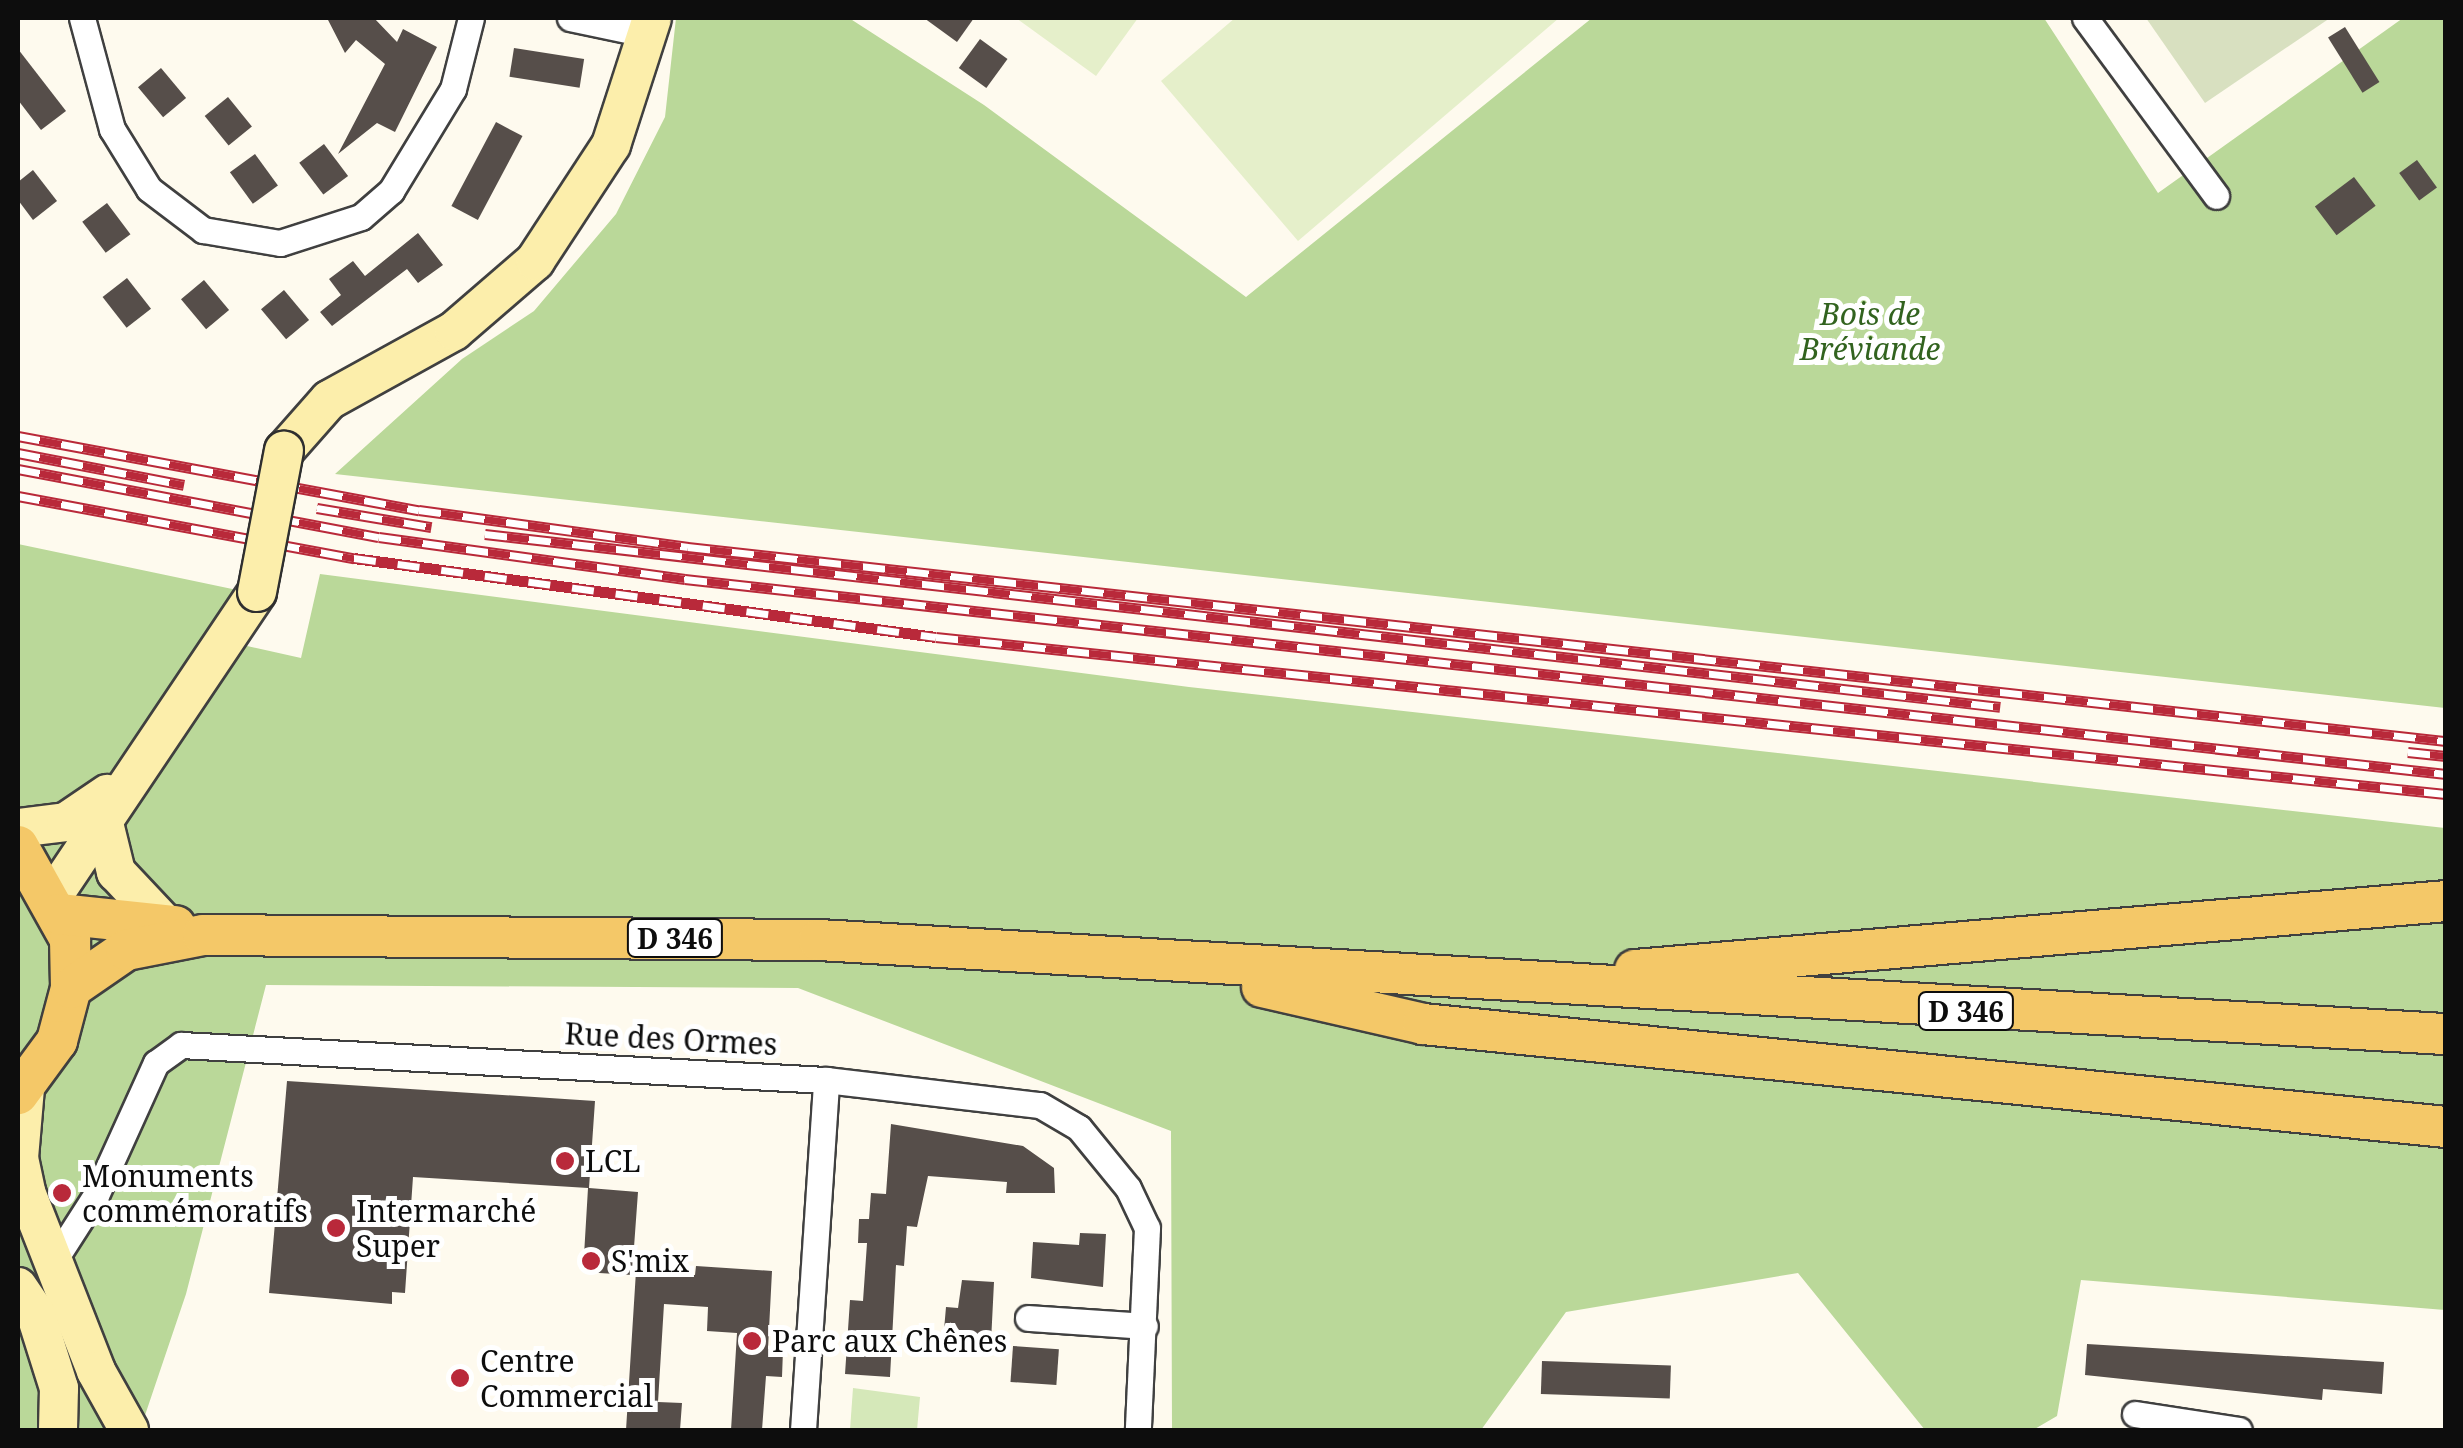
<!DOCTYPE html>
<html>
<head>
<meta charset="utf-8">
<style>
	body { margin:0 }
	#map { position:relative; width:2463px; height:1448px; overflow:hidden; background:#fefaee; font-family:"Noto Serif",serif }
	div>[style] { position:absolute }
	.green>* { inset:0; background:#d5e8b9 }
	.forest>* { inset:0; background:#bad899 }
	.cemetery>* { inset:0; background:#d8e0c0 }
	.pitch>* { inset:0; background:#e5efca }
	.building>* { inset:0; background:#564e4a; transform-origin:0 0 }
	.roads { filter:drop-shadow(2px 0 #404040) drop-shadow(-2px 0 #404040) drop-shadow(0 2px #404040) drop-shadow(0 -2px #404040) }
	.street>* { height:25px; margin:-12.5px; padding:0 12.5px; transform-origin:12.5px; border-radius:12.5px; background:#fff }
	.secondary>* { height:38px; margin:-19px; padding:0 19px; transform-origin:19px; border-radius:19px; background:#fceeab }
	.primary>* { height:40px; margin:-20px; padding:0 20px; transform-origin:20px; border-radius:20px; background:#f4c868 }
	.rail>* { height:11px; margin-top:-5.5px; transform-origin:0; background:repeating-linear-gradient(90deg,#fff 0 22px,#b9293a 0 44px); box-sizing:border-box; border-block:2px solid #b9293a }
	.bridges { filter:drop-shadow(2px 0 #2f2f2f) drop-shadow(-2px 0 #2f2f2f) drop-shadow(0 2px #2f2f2f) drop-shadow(0 -2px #2f2f2f) }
	.secondary-bridge>* { height:38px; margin:-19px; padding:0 19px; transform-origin:19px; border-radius:19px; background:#fceeab }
	.dots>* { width:28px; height:28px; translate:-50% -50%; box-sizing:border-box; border:5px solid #fff; border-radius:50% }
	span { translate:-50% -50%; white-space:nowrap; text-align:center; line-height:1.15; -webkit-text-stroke:10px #fff; paint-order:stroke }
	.shield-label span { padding:2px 8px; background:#fff; border:2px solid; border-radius:8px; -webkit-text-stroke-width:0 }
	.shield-label { font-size:28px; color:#0d0d0d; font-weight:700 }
	.park-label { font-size:30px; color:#32631f; font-style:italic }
	.street-label { font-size:30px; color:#0d0d0d }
	.poi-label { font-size:30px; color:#0d0d0d }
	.left { translate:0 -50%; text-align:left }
	.frame { position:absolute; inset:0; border:20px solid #0d0d0d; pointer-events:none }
</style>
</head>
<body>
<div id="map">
	<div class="green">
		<i style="clip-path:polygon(853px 1388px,920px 1397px,917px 1430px,850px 1430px)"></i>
	</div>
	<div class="forest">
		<i style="clip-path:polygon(676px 18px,849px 18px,984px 105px,1246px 297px,1592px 18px,2044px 18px,2158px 193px,2403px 18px,2445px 18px,2445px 708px,335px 474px,462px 359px,534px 311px,616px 214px,665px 117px)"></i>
		<i style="clip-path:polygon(18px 544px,237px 590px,216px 639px,301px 658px,320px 574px,1189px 687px,2445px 828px,2445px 1310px,2081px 1280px,2057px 1416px,2033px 1430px,1925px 1430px,1798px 1273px,1566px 1312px,1481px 1430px,1172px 1430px,1171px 1131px,798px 988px,266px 985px,186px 1294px,140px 1430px,18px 1430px)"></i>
	</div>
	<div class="cemetery">
		<i style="clip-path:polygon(2146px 18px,2330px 18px,2205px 103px)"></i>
	</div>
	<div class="pitch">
		<i style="clip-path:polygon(1016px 18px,1138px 18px,1096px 76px)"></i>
		<i style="clip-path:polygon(1235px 18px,1559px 18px,1298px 241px,1161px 81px)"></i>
	</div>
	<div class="building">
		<i style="clip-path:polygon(327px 18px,374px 18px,397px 42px,403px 29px,437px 47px,395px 132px,377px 123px,338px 154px,385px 64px,356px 40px,345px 53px)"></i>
		<i style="clip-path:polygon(924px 18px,974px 18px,957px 42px)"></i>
		<i style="left:2345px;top:27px;width:65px;height:20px;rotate:58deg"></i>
		<i style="left:980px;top:39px;width:34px;height:36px;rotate:36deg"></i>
		<i style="left:514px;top:48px;width:71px;height:29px;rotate:9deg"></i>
		<i style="clip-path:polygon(18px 49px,66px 111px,41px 130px,18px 100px)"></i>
		<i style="left:161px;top:68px;width:39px;height:30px;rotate:50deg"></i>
		<i style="left:228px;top:97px;width:38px;height:30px;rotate:51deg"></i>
		<i style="left:496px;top:122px;width:30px;height:95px;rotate:28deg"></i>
		<i style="left:324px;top:144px;width:40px;height:31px;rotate:53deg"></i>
		<i style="left:255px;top:154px;width:39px;height:31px;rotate:54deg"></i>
		<i style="left:2417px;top:160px;width:34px;height:22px;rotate:54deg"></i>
		<i style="clip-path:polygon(33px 170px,57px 201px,33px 220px,18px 200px,18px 182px)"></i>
		<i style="left:2354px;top:177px;width:36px;height:49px;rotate:53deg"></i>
		<i style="left:107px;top:203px;width:39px;height:31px;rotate:53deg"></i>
		<i style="clip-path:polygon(418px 233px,443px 265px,418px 283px,407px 269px,332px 326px,320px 312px,341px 295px,329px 279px,353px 261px,365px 276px)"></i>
		<i style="left:127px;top:278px;width:39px;height:31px;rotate:52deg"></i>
		<i style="left:204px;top:280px;width:39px;height:30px;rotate:50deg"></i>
		<i style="left:284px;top:290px;width:39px;height:30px;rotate:50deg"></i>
		<i style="clip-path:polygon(287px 1081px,595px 1101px,589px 1188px,638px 1192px,632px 1275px,583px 1272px,588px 1188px,413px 1177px,405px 1293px,392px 1292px,392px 1304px,269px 1293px)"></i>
		<i style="clip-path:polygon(891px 1124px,1023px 1146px,1054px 1168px,1055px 1193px,1006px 1193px,1007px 1182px,928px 1176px,917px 1227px,907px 1226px,904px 1266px,896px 1265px,890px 1377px,845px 1374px,850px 1300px,863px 1301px,867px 1243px,858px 1243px,859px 1219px,869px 1219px,871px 1193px,886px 1194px)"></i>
		<i style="clip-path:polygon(1080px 1233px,1106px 1234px,1103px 1287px,1031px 1278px,1033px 1242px,1079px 1245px)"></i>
		<i style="clip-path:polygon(696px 1266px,772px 1271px,768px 1349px,783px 1350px,782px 1377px,766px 1376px,762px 1430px,731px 1430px,737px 1333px,707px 1331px,708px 1307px,664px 1304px,658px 1402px,682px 1403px,680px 1430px,626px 1430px,636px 1271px,695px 1275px)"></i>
		<i style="clip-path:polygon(962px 1280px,994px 1282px,991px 1342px,957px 1340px,957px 1331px,944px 1330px,946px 1307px,958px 1308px)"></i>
		<i style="clip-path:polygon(2087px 1344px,2384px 1362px,2382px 1394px,2323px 1389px,2322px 1400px,2085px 1375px)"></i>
		<i style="left:1013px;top:1346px;width:46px;height:36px;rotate:4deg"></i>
		<i style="left:1542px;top:1361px;width:129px;height:33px;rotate:2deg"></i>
	</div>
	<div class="roads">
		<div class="street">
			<i style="left:82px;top:18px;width:115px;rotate:74.9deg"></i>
			<i style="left:112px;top:129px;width:70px;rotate:58.3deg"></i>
			<i style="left:149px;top:189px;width:68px;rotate:37.2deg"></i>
			<i style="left:203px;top:230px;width:78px;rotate:9.6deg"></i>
			<i style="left:280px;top:243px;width:85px;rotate:-17.8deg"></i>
			<i style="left:361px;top:217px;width:40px;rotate:-41deg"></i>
			<i style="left:391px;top:191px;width:119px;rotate:-58.7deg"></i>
			<i style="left:453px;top:89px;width:73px;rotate:-75.8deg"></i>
			<i style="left:570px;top:18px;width:82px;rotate:12deg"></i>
			<i style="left:2085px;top:18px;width:221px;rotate:53.6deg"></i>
			<i style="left:55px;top:1259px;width:76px;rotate:-57.4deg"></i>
			<i style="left:96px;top:1195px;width:145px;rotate:-65.6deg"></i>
			<i style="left:156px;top:1063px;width:31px;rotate:-36deg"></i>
			<i style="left:181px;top:1045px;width:646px;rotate:3.11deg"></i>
			<i style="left:826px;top:1080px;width:215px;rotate:6.7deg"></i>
			<i style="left:1040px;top:1105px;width:45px;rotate:30.5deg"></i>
			<i style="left:1079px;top:1128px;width:77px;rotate:50.8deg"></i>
			<i style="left:1128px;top:1188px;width:44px;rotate:64.6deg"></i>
			<i style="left:1147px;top:1228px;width:202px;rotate:92.6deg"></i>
			<i style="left:1028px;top:1318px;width:117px;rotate:3.9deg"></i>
			<i style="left:2135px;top:1414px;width:105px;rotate:8.7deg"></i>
			<i style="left:803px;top:1430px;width:351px;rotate:-86.2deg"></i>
		</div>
		<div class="secondary">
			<i style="left:284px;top:451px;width:68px;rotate:-48.6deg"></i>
			<i style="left:329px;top:400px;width:143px;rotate:-28.9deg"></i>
			<i style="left:454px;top:331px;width:107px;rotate:-40.8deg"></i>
			<i style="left:535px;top:261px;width:139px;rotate:-56.8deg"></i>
			<i style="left:611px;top:145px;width:133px;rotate:-72.1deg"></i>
			<i style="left:103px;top:819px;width:55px;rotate:76.2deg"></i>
			<i style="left:116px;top:872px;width:70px;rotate:46.7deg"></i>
			<i style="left:18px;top:828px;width:48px;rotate:-7.1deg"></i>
			<i style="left:66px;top:822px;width:50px;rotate:-34.3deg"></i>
			<i style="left:53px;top:896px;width:366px;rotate:-56.1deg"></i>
			<i style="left:25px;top:1088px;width:70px;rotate:94.9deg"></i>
			<i style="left:19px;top:1158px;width:35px;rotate:78deg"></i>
			<i style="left:26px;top:1192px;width:192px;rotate:68.6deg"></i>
			<i style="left:96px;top:1371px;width:68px;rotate:60.8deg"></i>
			<i style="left:18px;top:1287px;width:30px;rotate:56deg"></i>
			<i style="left:35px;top:1312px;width:80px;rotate:72.5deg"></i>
			<i style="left:59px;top:1388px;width:42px;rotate:91.4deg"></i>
		</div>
		<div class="primary">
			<i style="left:18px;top:846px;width:107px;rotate:60.8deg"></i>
			<i style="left:70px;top:939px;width:49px;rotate:88.8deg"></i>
			<i style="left:71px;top:988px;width:55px;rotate:104.8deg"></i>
			<i style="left:57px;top:1041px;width:66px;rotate:126.3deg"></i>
			<i style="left:59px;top:914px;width:117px;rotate:5.9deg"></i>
			<i style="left:1635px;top:970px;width:814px;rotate:-4.86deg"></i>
			<i style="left:1262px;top:987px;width:165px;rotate:12.9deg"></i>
			<i style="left:1423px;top:1024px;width:1028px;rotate:5.75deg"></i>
			<i style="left:71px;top:988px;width:67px;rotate:-34.6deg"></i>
			<i style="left:126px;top:950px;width:78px;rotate:-11deg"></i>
			<i style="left:203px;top:935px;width:616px;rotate:0.47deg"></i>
			<i style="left:819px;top:940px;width:1630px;rotate:3.31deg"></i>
		</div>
	</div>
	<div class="rail">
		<i style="left:18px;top:436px;width:408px;rotate:10.5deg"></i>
		<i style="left:419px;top:510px;width:272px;rotate:7.8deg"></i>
		<i style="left:688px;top:547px;width:1769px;rotate:6.3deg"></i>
		<i style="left:18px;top:453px;width:169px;rotate:10.9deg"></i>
		<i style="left:18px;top:469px;width:367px;rotate:10.7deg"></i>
		<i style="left:379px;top:537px;width:309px;rotate:7.8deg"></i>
		<i style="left:685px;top:579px;width:1772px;rotate:6.32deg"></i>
		<i style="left:18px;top:496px;width:342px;rotate:10.5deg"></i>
		<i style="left:354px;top:558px;width:587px;rotate:7.73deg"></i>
		<i style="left:936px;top:637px;width:1518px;rotate:5.94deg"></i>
		<i style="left:317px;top:508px;width:116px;rotate:9.5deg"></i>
		<i style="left:485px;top:534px;width:1525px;rotate:6.51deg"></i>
		<i style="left:2408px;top:752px;width:38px;rotate:6deg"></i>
	</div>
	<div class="bridges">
		<div class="secondary-bridge">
			<i style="left:257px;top:592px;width:144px;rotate:-79.2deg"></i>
		</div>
	</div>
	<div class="dots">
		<i style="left:565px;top:1161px;background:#b9293a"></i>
		<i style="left:62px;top:1193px;background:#b9293a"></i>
		<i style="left:336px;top:1228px;background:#b9293a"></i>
		<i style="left:591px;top:1261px;background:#b9293a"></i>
		<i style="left:752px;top:1341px;background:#b9293a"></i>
		<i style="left:460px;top:1378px;background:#b9293a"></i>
	</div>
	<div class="shield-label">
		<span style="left:675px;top:938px">D 346</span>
		<span style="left:1966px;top:1011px">D 346</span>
	</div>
	<div class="park-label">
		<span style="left:1870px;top:331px">Bois de<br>Bréviande</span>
	</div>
	<div class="street-label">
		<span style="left:671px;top:1039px;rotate:3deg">Rue des Ormes</span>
	</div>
	<div class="poi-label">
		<span class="left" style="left:585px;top:1161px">LCL</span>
		<span class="left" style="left:82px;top:1193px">Monuments<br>commémoratifs</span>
		<span class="left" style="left:356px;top:1228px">Intermarché<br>Super</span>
		<span class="left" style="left:611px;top:1261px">S'mix</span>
		<span class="left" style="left:772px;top:1341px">Parc aux Chênes</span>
		<span class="left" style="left:480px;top:1378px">Centre<br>Commercial</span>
	</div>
	<div class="frame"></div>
</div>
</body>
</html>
